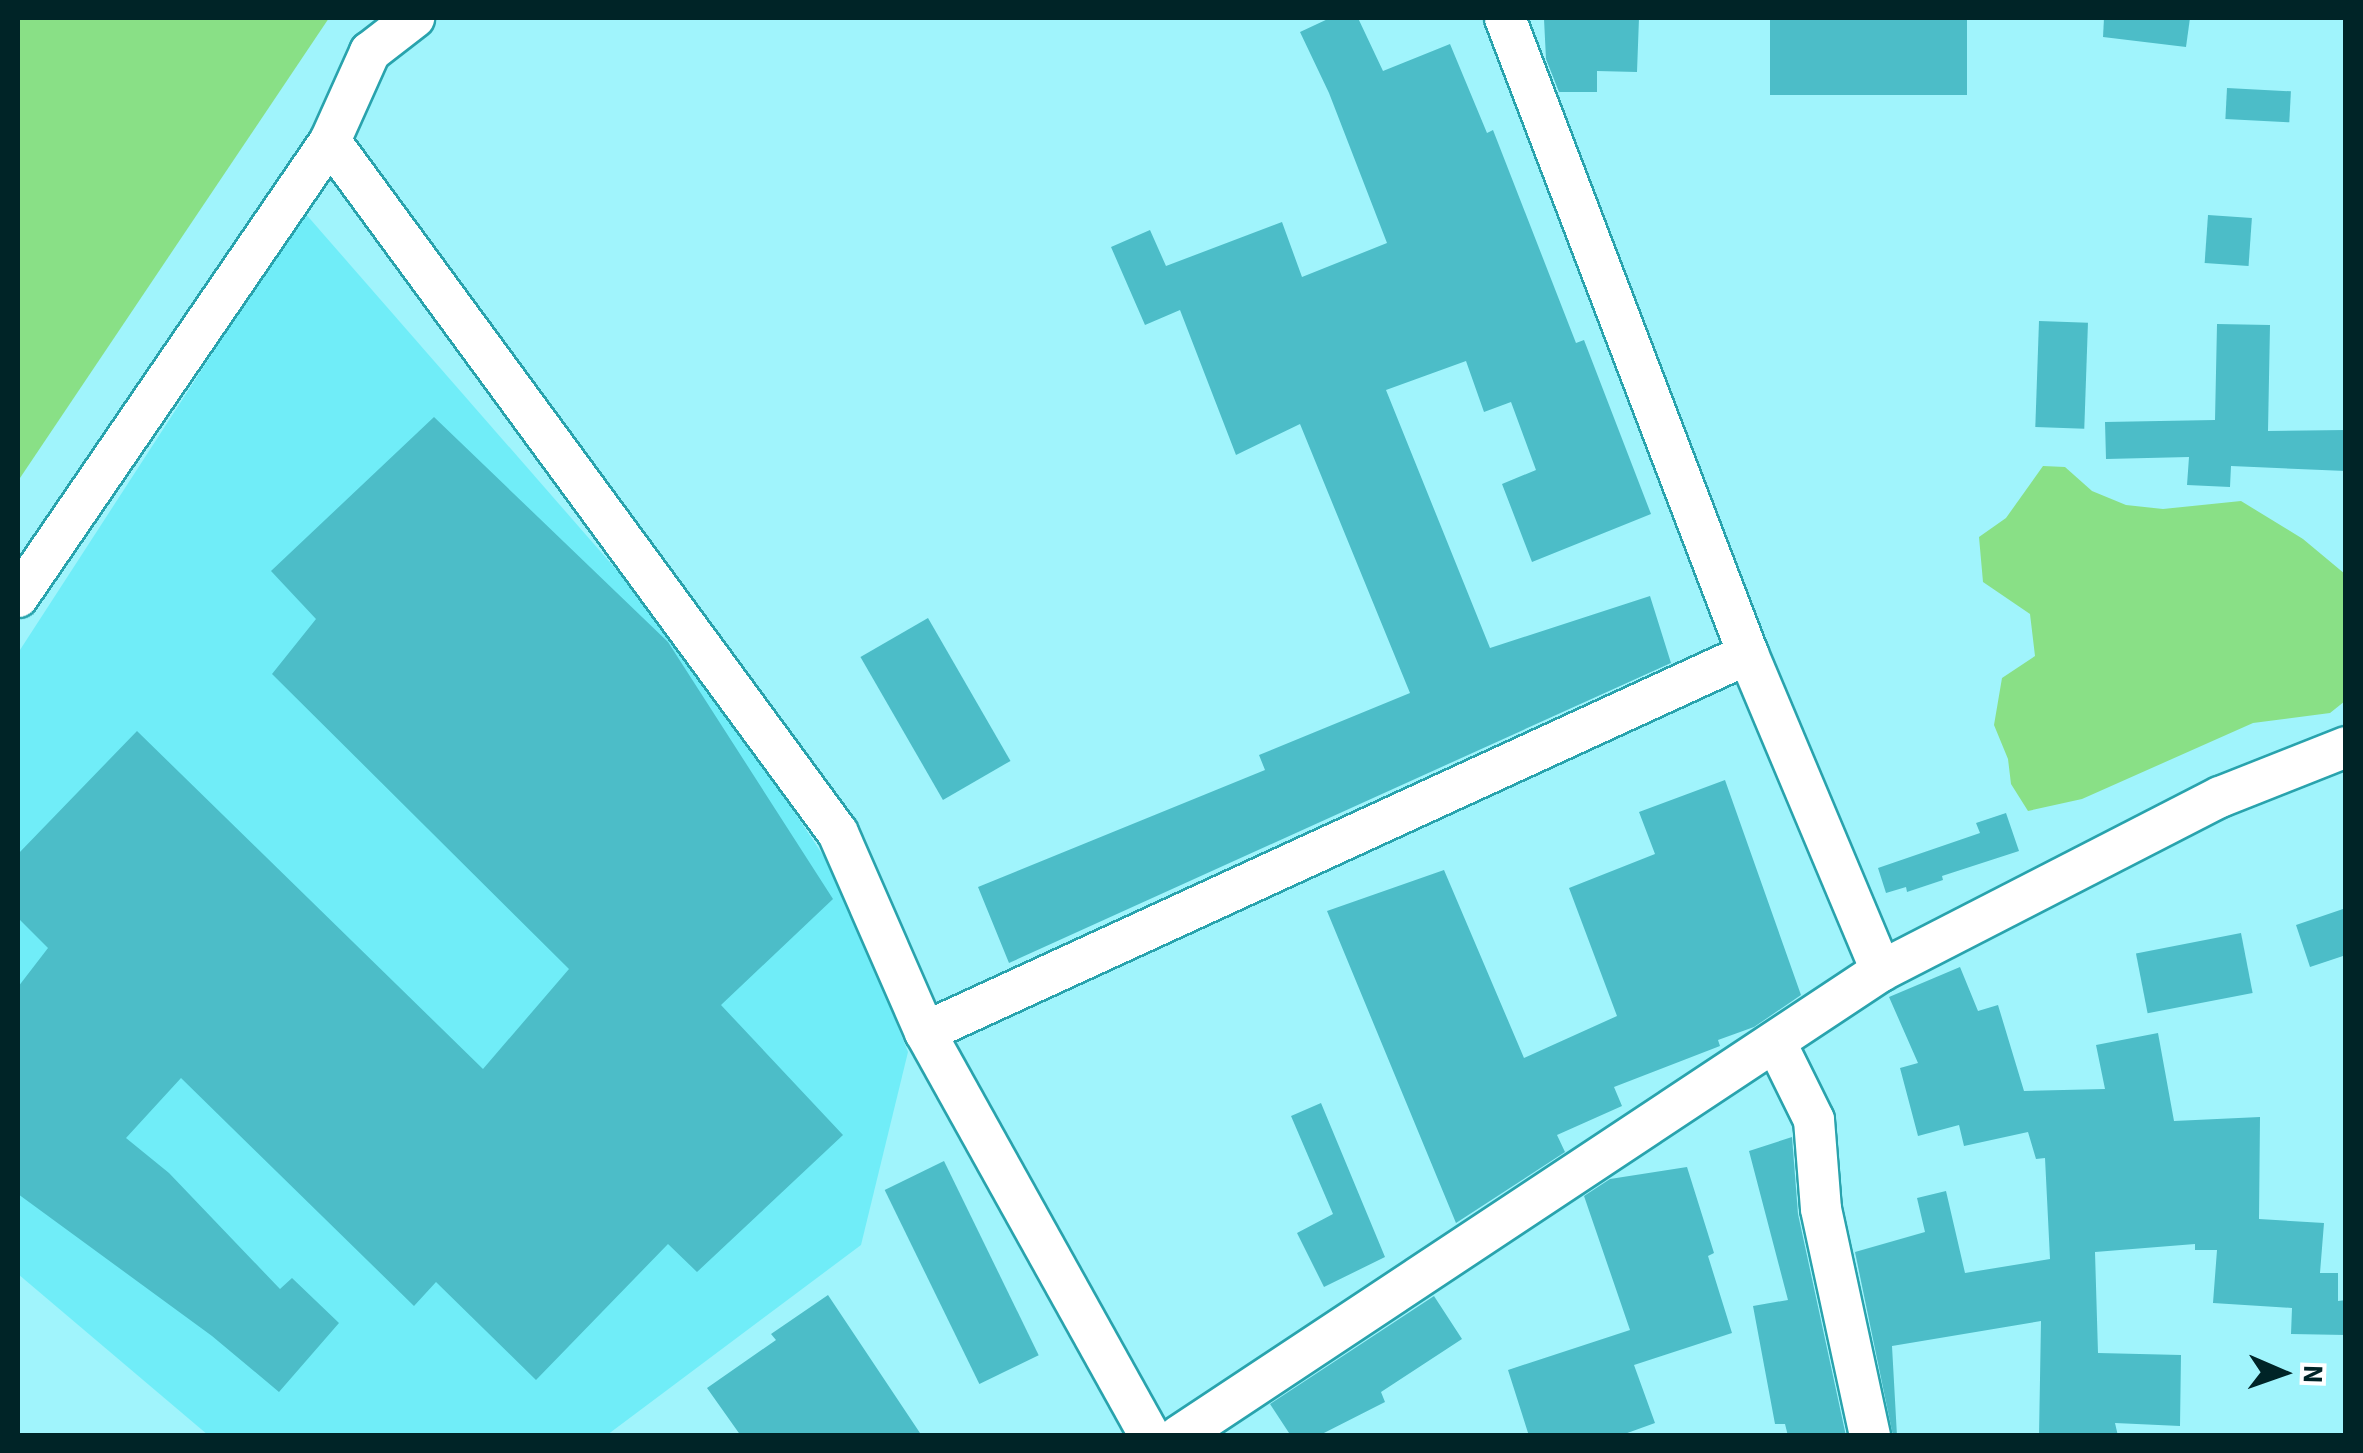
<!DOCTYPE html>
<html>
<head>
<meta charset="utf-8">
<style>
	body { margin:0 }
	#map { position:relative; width:2363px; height:1453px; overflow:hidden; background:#a0f4fc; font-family:"Source Sans 3",sans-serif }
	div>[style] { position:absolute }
	.built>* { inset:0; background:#70edf8 }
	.water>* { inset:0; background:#89e086 }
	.building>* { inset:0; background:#4cbdc8; transform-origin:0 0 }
	.roads { filter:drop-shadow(2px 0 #29a3ad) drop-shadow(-2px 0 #29a3ad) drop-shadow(0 2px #29a3ad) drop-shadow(0 -2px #29a3ad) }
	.minor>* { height:40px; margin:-20px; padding:0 20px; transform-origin:20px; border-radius:20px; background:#fff }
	span { translate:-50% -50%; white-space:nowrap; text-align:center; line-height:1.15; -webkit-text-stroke:10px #fff; paint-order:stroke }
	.frame { position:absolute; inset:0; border:20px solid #002427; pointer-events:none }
	.north { position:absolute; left:2233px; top:1323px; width:100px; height:100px; -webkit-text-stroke:8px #fff; paint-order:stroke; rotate:92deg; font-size:28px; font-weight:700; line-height:40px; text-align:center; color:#002427 }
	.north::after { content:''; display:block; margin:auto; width:35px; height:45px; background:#002427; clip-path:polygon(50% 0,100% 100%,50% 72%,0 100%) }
</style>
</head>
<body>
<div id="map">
	<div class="built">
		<i style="clip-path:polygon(304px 212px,690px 654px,840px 881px,908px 1052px,861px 1245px,607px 1435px,208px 1435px,18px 1274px,18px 653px)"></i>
	</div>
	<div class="water">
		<i style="clip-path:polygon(18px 18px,329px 18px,18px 481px)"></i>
		<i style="clip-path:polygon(2043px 466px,2065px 467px,2092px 491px,2126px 505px,2163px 509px,2241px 501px,2303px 539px,2345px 574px,2345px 701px,2330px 713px,2253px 723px,2082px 799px,2028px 811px,2011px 784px,2008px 759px,1994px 725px,2002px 678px,2035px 656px,2030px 614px,1983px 582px,1979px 537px,2006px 518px)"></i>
	</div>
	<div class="building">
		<i style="clip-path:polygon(1330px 18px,1358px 18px,1383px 71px,1450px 44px,1487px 133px,1493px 130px,1576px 343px,1584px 340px,1651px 514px,1532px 562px,1502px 484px,1536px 470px,1511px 402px,1484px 412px,1466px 361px,1386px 390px,1490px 648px,1650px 596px,1671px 663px,1009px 963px,978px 887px,1265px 770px,1259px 755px,1410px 693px,1300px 424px,1236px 455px,1180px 310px,1145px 325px,1111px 247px,1150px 230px,1166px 266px,1282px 222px,1302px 277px,1387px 243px,1329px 93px,1300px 32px)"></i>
		<i style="clip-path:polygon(1589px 18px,1639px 18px,1637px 72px,1597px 71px,1597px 92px,1559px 92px,1546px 59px,1544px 19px)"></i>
		<i style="left:1770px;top:18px;width:197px;height:77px"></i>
		<i style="clip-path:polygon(2104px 18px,2190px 18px,2186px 47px,2103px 37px)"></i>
		<i style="left:2227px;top:88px;width:64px;height:31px;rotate:3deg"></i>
		<i style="left:2208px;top:215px;width:44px;height:48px;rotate:4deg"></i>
		<i style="left:2039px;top:321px;width:49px;height:106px;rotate:2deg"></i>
		<i style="clip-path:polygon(2217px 324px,2270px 325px,2268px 431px,2346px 430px,2346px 471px,2231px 466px,2230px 487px,2187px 485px,2189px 457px,2106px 459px,2105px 422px,2215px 420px)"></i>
		<i style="clip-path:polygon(434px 417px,668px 642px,833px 899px,721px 1005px,843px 1135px,697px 1272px,668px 1244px,536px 1380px,436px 1282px,414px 1306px,181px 1078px,126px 1138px,169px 1173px,280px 1289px,292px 1278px,339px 1323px,279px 1392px,212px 1336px,18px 1194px,18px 987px,48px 948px,18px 918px,18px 854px,137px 731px,483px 1069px,569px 969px,272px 674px,316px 619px,271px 571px)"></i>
		<i style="left:928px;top:618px;width:165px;height:78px;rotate:60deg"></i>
		<i style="clip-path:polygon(1725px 780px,1801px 995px,1754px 1027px,1718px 1040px,1720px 1046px,1614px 1087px,1622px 1106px,1557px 1135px,1565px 1152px,1456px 1223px,1327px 911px,1444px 870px,1524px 1058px,1617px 1016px,1569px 888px,1655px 854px,1639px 812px)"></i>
		<i style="clip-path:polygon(2006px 813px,2019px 851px,1942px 876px,1943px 880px,1907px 892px,1906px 887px,1886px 893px,1878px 868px,1980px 833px,1976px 823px)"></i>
		<i style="clip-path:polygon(2346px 908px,2346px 955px,2310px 967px,2296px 925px)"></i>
		<i style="left:2241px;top:933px;width:61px;height:107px;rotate:79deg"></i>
		<i style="clip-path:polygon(1960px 967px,1978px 1011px,1998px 1005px,2024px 1091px,2105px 1089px,2096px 1045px,2158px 1033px,2174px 1121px,2260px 1117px,2259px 1219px,2324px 1223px,2320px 1273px,2338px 1273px,2338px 1301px,2346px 1300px,2346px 1335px,2291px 1334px,2292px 1308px,2213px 1303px,2217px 1250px,2195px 1250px,2195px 1244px,2095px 1252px,2098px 1353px,2181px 1355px,2180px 1426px,2115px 1423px,2118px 1436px,2039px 1436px,2041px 1321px,1892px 1346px,1897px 1436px,1893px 1436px,1855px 1252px,1925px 1232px,1917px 1198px,1946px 1191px,1965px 1273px,2050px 1259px,2045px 1158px,2036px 1159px,2028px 1132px,1964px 1146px,1959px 1125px,1918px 1136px,1900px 1068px,1918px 1063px,1889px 997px)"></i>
		<i style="clip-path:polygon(1321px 1103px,1385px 1257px,1324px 1287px,1297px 1233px,1333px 1214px,1291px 1116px)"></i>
		<i style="clip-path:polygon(1792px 1137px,1798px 1214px,1846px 1436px,1788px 1436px,1785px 1424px,1775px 1424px,1753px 1306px,1788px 1300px,1749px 1151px)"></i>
		<i style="left:944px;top:1161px;width:216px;height:66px;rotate:64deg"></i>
		<i style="clip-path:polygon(1687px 1167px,1714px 1253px,1708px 1256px,1732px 1333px,1634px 1365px,1655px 1423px,1619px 1436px,1529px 1436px,1508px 1370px,1630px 1330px,1584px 1196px,1610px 1179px)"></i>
		<i style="clip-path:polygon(828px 1295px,922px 1436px,741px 1436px,707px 1388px,776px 1340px,771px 1334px)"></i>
		<i style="clip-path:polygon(1434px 1296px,1462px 1339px,1381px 1392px,1385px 1402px,1318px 1436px,1291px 1436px,1270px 1404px)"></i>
	</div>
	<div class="roads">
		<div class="minor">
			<i style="left:1505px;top:18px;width:681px;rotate:69.09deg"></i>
			<i style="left:1748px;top:654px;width:344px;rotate:67.2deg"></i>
			<i style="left:330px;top:141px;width:858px;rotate:53.72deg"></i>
			<i style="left:838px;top:833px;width:217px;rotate:66.4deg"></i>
			<i style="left:925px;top:1032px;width:462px;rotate:60.9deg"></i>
			<i style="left:18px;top:597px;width:553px;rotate:-55.62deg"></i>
			<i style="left:330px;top:141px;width:98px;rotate:-65.8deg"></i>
			<i style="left:370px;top:52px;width:56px;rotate:-37.7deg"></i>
			<i style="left:925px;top:1032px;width:906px;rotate:-24.67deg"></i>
			<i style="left:1776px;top:1043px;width:86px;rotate:63.7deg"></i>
			<i style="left:1814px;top:1120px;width:89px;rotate:85.5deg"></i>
			<i style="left:1821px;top:1209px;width:232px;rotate:77.8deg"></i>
			<i style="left:1179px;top:1436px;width:842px;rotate:-33.52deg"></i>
			<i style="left:1881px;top:971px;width:381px;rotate:-27.2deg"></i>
			<i style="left:2220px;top:797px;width:136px;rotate:-21.6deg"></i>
		</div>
	</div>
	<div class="frame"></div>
	<div class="north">N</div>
</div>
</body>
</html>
